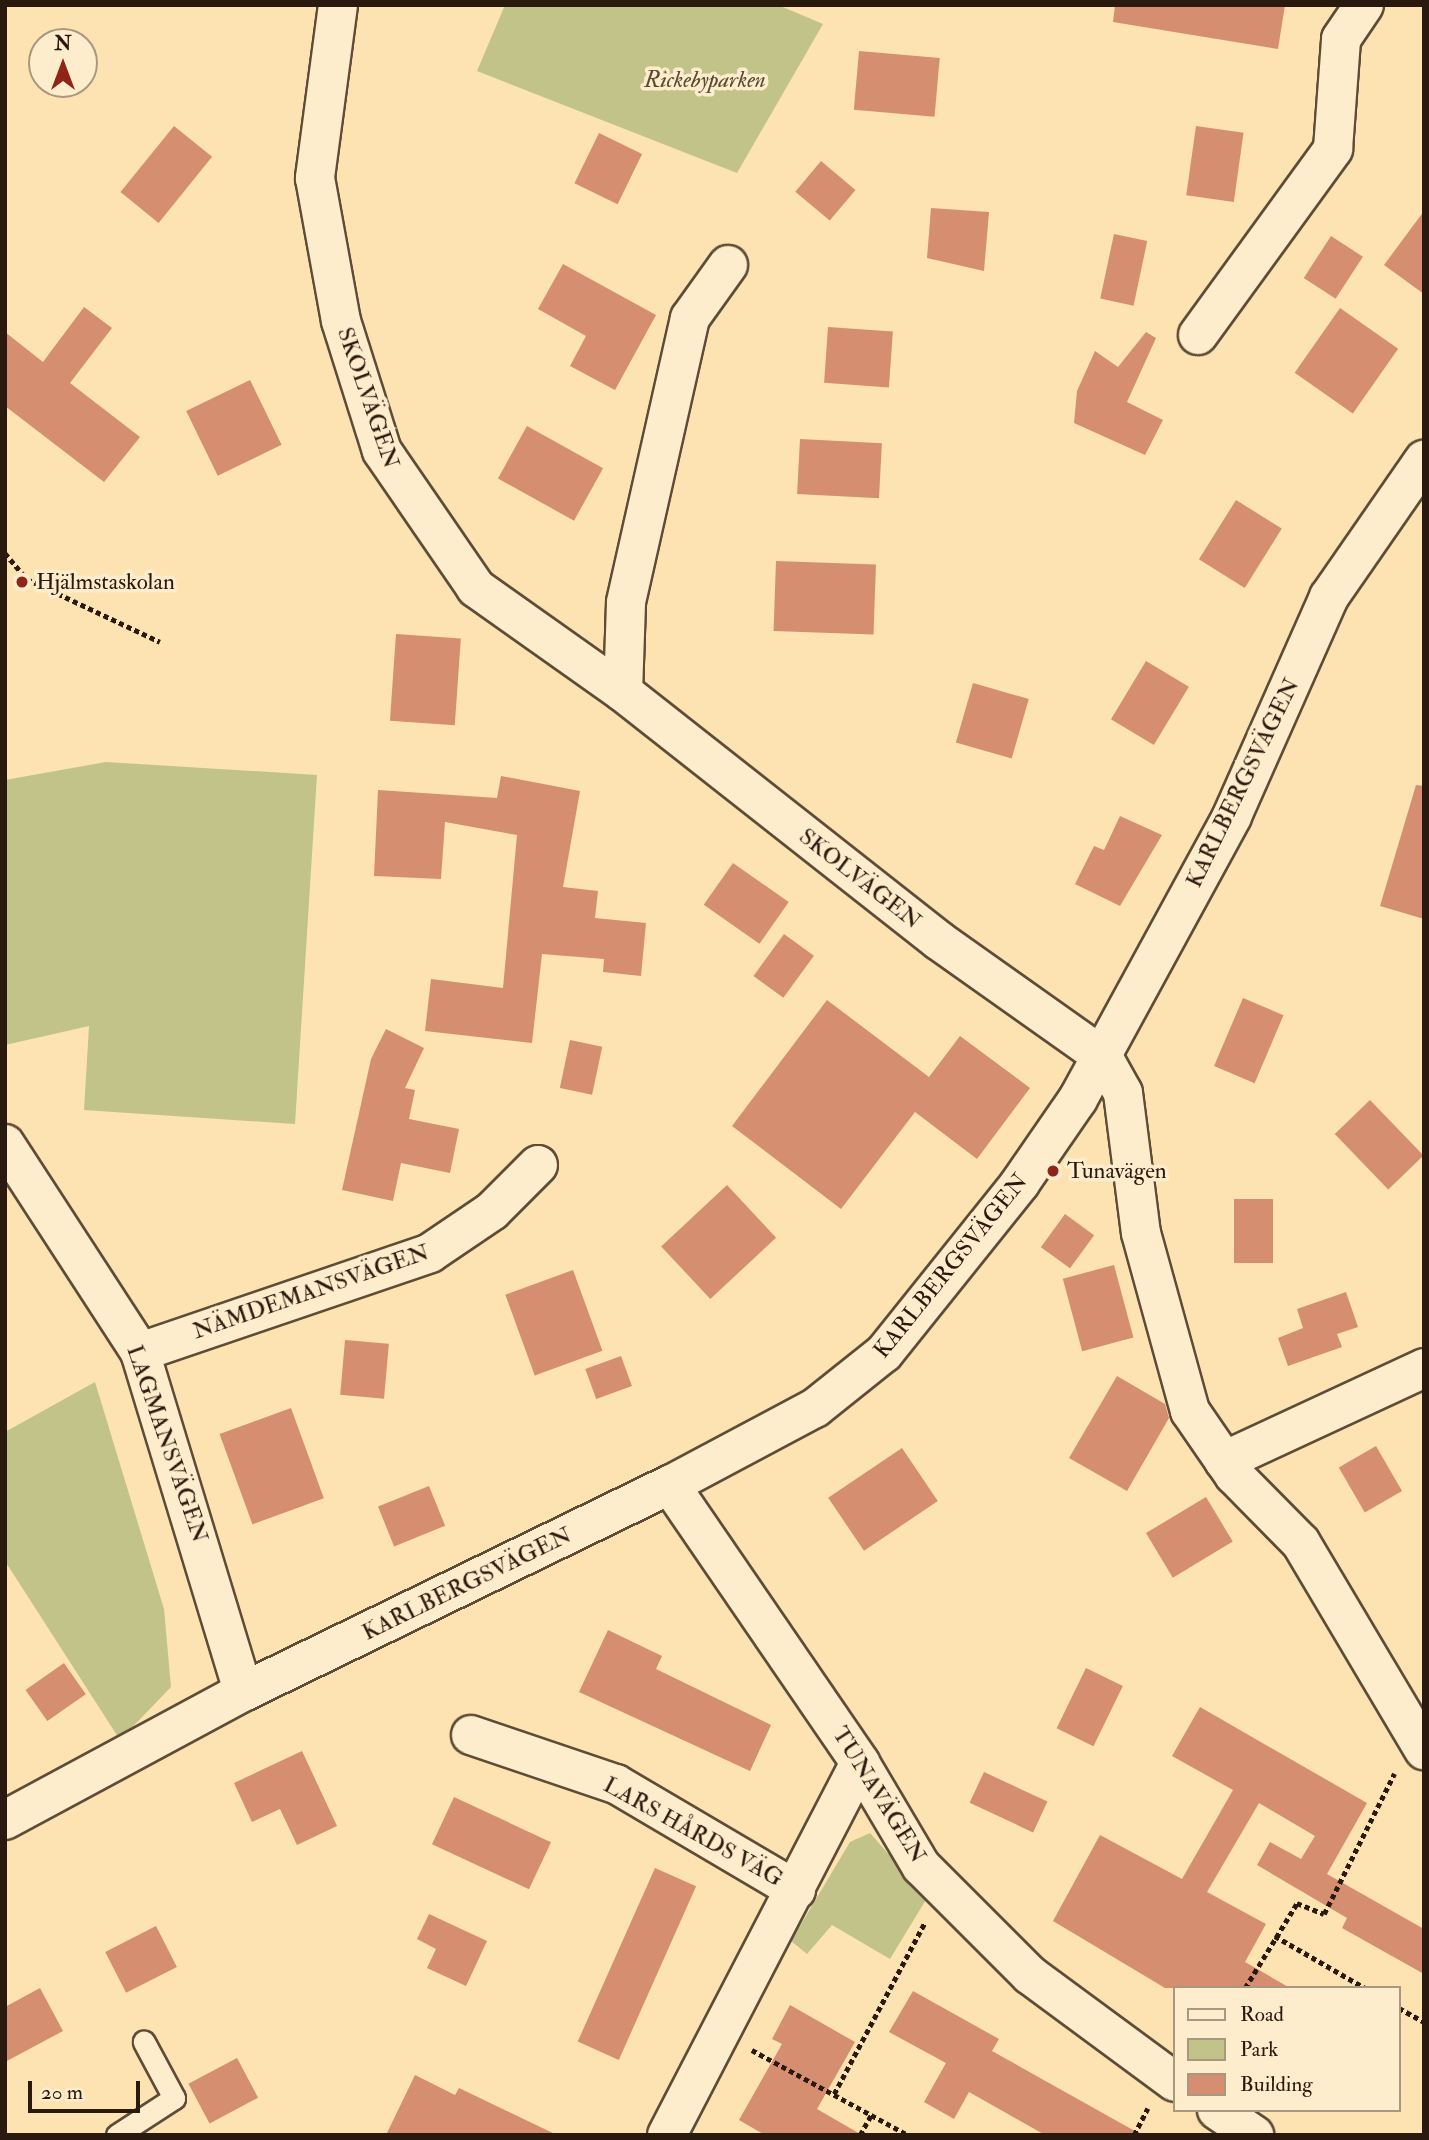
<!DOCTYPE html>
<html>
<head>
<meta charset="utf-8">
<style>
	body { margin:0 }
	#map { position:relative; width:1429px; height:2140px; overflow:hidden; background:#fce3b1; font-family:"IM FELL Double Pica",serif }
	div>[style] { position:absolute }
	.green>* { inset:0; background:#c2c389 }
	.building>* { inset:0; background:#d68e71; transform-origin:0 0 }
	.path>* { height:4.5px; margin-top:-2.25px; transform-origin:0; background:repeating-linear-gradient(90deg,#2a190e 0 5px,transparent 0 8.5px) }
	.roads { filter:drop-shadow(2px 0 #5e4c37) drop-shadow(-2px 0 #5e4c37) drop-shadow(0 2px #5e4c37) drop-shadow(0 -2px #5e4c37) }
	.service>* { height:21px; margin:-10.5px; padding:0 10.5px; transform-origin:10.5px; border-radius:10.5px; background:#fdedcc }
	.minor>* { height:38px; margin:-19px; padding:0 19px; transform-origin:19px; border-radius:19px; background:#fdedcc }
	.tertiary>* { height:38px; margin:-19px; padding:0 19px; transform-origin:19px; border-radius:19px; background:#fdedcc }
	.dots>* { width:19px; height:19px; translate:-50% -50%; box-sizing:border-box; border:4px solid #fdedcc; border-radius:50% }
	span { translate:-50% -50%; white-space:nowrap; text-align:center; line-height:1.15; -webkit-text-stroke:7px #fdedcc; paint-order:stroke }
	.park-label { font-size:23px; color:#584c33; font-style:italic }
	.street-label { font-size:23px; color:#2a190e }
	.poi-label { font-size:23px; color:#2a190e }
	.left { translate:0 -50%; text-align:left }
	.frame { position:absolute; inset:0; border:7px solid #2a190e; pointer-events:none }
	.legend { position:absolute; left:1173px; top:1986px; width:228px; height:126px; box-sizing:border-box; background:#fdedcc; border:2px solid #a99880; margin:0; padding:9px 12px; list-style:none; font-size:21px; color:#2a190e }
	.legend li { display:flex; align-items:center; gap:14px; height:35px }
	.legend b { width:35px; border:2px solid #a99880 }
	.north { position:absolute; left:28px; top:28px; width:70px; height:70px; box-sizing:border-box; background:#fdedcc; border:2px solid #a99880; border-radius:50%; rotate:0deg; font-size:19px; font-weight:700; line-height:28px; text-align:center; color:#2a190e }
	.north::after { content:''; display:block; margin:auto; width:24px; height:32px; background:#8f2418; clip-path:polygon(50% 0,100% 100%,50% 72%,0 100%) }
	.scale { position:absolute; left:28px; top:2081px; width:112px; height:32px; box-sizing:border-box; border:4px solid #2a190e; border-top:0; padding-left:9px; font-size:21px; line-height:24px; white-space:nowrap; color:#2a190e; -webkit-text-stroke:5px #fdedcc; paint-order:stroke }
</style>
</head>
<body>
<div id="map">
	<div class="green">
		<i style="clip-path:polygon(505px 5px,778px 5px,823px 24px,737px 173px,477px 71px)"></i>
		<i style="clip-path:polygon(106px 762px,317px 775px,295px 1124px,84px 1110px,89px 1026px,5px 1045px,5px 780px)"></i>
		<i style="clip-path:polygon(95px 1382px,164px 1609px,171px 1687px,120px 1740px,5px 1561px,5px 1432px)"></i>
		<i style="clip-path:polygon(870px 1833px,927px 1898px,890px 1959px,832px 1925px,807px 1954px,791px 1941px,850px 1842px)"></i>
	</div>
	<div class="building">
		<i style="clip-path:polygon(1115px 5px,1285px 5px,1278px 49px,1113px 22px)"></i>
		<i style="left:859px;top:51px;width:81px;height:59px;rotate:5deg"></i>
		<i style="left:174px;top:126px;width:49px;height:85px;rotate:39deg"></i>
		<i style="left:1196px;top:126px;width:48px;height:70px;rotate:8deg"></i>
		<i style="left:599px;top:133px;width:48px;height:56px;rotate:26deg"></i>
		<i style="left:821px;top:161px;width:45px;height:40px;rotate:40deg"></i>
		<i style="clip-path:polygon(931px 208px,989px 212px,984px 271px,927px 258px)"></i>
		<i style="clip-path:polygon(1424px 211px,1424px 294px,1384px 265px)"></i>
		<i style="left:1114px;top:234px;width:34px;height:66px;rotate:12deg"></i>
		<i style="left:1331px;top:236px;width:38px;height:50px;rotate:33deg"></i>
		<i style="clip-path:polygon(563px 264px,656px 315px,615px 390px,570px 366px,586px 336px,538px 309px)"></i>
		<i style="clip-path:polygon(84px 307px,112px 328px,70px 383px,140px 437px,104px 482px,5px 406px,5px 332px,43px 362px)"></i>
		<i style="left:1340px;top:308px;width:71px;height:79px;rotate:35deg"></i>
		<i style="left:828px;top:327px;width:65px;height:56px;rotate:4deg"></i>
		<i style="clip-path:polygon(1146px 332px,1156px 338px,1127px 402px,1163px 420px,1145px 455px,1074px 423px,1077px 391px,1095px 351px,1118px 367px)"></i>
		<i style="left:250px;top:380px;width:72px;height:71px;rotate:64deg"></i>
		<i style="left:527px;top:426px;width:87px;height:60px;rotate:29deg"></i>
		<i style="left:800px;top:439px;width:82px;height:55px;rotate:3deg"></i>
		<i style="left:1236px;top:500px;width:54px;height:70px;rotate:32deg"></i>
		<i style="left:776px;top:561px;width:100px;height:70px;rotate:2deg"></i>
		<i style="left:396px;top:634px;width:65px;height:87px;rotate:4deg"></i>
		<i style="left:1146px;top:661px;width:50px;height:68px;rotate:31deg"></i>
		<i style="left:973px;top:683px;width:58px;height:62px;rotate:16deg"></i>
		<i style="clip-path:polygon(501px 776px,580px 791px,563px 887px,598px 891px,595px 918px,646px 923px,641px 976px,603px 972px,604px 959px,542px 954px,532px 1043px,425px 1031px,431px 979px,503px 988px,517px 835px,445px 822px,441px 879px,374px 876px,378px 790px,497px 798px)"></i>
		<i style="clip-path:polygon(1416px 785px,1424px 786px,1424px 919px,1380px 906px)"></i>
		<i style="clip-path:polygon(1120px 816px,1162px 835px,1120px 906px,1075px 884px,1094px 846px,1104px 850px)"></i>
		<i style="left:733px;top:863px;width:68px;height:51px;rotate:35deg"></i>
		<i style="left:784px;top:934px;width:37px;height:52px;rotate:36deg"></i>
		<i style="left:1243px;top:998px;width:44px;height:74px;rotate:23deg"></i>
		<i style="clip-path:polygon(827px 1000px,929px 1077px,960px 1036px,1030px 1088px,977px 1159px,915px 1112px,841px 1209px,732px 1126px)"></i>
		<i style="clip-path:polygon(386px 1029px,424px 1048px,405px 1088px,415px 1090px,409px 1119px,459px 1129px,450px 1173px,401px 1163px,393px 1201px,342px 1190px,371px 1059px)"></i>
		<i style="left:570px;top:1040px;width:33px;height:49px;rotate:12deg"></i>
		<i style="left:1370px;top:1100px;width:77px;height:49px;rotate:46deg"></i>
		<i style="left:727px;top:1185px;width:72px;height:90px;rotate:47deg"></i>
		<i style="left:1234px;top:1199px;width:39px;height:64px"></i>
		<i style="left:1065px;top:1214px;width:36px;height:41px;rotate:36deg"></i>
		<i style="left:1114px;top:1265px;width:75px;height:53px;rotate:75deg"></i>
		<i style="left:573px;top:1270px;width:86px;height:72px;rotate:70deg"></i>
		<i style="clip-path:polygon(1346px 1292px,1358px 1327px,1337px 1334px,1342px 1347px,1288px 1366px,1278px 1338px,1303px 1328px,1297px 1309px)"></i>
		<i style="left:345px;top:1340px;width:44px;height:55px;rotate:5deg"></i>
		<i style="left:621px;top:1356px;width:32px;height:38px;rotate:70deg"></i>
		<i style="clip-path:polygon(1117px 1376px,1165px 1404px,1169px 1418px,1127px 1491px,1069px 1458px)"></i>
		<i style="left:291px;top:1408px;width:96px;height:76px;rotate:70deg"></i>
		<i style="left:1376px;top:1446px;width:52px;height:43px;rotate:60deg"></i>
		<i style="left:902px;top:1448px;width:64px;height:89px;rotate:56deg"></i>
		<i style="left:429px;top:1486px;width:43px;height:55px;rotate:68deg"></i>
		<i style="left:1206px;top:1497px;width:52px;height:70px;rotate:59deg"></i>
		<i style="clip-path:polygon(608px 1630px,662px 1656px,656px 1669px,771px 1725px,750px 1771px,579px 1692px)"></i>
		<i style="left:64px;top:1663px;width:38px;height:47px;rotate:55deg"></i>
		<i style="left:1086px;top:1668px;width:41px;height:67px;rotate:26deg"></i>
		<i style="clip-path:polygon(1200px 1707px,1367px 1803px,1327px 1874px,1424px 1929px,1424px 1974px,1342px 1928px,1347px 1918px,1257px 1865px,1270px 1842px,1301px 1859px,1315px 1836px,1259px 1803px,1207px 1892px,1266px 1924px,1245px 1962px,1290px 1988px,1165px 1988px,1053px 1921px,1100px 1835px,1182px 1879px,1233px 1790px,1172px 1756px)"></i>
		<i style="clip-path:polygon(302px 1751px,337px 1826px,297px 1845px,280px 1809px,252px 1822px,234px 1783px)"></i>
		<i style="left:984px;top:1772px;width:70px;height:34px;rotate:25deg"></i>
		<i style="left:454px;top:1797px;width:107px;height:52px;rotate:25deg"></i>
		<i style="left:655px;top:1868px;width:45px;height:190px;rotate:24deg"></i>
		<i style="clip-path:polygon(429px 1914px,487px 1941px,466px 1986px,427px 1968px,436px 1949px,417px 1939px)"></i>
		<i style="left:156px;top:1926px;width:46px;height:57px;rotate:63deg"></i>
		<i style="clip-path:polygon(40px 1988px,63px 2031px,5px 2062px,5px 2007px)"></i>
		<i style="clip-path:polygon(913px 1991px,999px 2039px,992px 2051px,1142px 2135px,1045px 2135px,969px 2092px,954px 2119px,924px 2102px,946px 2063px,889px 2032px)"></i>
		<i style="clip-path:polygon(790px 2005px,855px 2042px,817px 2109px,862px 2135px,765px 2135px,739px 2120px,782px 2044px,772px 2039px)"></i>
		<i style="left:237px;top:2058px;width:45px;height:55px;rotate:62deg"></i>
		<i style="clip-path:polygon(415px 2075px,455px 2095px,459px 2088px,557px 2135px,386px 2135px)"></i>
	</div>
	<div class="path">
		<i style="left:5px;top:553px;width:34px;rotate:50deg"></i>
		<i style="left:27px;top:579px;width:147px;rotate:25.3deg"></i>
		<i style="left:1275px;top:1936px;width:104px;rotate:30deg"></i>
		<i style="left:1245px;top:1988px;width:100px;rotate:-58.5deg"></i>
		<i style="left:1297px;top:1903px;width:29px;rotate:22deg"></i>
		<i style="left:1324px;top:1914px;width:157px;rotate:-63.4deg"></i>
		<i style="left:1399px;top:2008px;width:29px;rotate:29deg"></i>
		<i style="left:752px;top:2050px;width:178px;rotate:28.6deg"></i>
		<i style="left:834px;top:2094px;width:195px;rotate:-62.1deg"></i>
		<i style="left:860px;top:2135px;width:23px;rotate:-61deg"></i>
		<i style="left:1134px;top:2135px;width:30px;rotate:-63deg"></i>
	</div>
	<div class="roads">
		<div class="service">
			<i style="left:117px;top:2135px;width:68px;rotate:-33deg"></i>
			<i style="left:174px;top:2098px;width:64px;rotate:-118.2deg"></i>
		</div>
		<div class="minor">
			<i style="left:338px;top:5px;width:175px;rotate:97.6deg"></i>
			<i style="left:315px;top:178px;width:145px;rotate:79.7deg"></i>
			<i style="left:341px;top:321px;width:136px;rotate:72.5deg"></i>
			<i style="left:382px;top:451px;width:166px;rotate:55.5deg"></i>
			<i style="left:476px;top:588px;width:180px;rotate:35.3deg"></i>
			<i style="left:728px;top:265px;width:65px;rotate:125.6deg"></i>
			<i style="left:690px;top:318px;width:292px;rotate:102.7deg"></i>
			<i style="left:626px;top:603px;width:89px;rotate:91.9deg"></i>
			<i style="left:623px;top:692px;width:401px;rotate:38.2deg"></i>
			<i style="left:938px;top:940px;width:202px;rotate:35.3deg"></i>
			<i style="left:1103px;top:1057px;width:41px;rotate:60.9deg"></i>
			<i style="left:1123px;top:1093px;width:141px;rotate:82.7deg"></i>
			<i style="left:1141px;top:1233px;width:185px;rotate:74.6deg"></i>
			<i style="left:1190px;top:1411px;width:78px;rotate:55.5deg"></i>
			<i style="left:1234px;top:1475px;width:95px;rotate:45.4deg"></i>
			<i style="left:1301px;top:1543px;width:241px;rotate:59.3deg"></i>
			<i style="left:1198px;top:335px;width:230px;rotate:-54deg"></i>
			<i style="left:1333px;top:149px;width:110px;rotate:-85.8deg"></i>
			<i style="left:1341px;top:39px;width:41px;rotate:-55.9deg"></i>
			<i style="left:5px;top:1144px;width:248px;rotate:57deg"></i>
			<i style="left:140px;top:1352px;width:355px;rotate:73.1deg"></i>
			<i style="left:140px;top:1352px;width:306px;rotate:-18.8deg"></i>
			<i style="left:430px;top:1253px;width:75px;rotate:-34.1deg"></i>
			<i style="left:492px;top:1211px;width:65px;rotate:-45deg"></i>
			<i style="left:1224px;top:1461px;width:221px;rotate:-24.9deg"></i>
			<i style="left:670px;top:1485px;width:337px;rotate:55.6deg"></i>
			<i style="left:860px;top:1763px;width:120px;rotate:59.4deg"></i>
			<i style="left:921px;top:1866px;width:154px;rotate:45deg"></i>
			<i style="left:1030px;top:1975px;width:180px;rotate:36.4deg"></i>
			<i style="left:471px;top:1735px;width:153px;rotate:18.7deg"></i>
			<i style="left:616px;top:1784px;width:209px;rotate:30.5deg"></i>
			<i style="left:1217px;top:2110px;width:45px;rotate:34deg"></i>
			<i style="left:667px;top:2135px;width:419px;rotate:-62.6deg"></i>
		</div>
		<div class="tertiary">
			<i style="left:5px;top:1820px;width:270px;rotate:-28.3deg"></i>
			<i style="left:243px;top:1692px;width:475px;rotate:-25.9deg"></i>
			<i style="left:670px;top:1485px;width:164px;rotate:-28deg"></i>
			<i style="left:815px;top:1408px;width:88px;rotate:-38.6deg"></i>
			<i style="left:884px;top:1353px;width:218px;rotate:-51.3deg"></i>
			<i style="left:1020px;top:1183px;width:102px;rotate:-55.4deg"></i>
			<i style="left:1078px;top:1099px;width:322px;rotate:-61.4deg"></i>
			<i style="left:1232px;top:816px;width:240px;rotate:-66.1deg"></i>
			<i style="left:1329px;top:597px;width:167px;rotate:-55.3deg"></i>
		</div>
	</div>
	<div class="dots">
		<i style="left:22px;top:582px;background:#8f2418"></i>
		<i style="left:1053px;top:1171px;background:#8f2418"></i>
	</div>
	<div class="park-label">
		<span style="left:705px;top:80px">Rickebyparken</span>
	</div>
	<div class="street-label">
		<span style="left:368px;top:398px;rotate:71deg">SKOLVÄGEN</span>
		<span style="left:1243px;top:783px;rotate:-64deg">KARLBERGSVÄGEN</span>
		<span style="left:860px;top:879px;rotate:38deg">SKOLVÄGEN</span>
		<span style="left:951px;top:1266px;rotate:-51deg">KARLBERGSVÄGEN</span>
		<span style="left:311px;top:1292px;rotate:-19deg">NÄMDEMANSVÄGEN</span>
		<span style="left:167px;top:1444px;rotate:71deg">LAGMANSVÄGEN</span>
		<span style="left:467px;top:1584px;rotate:-26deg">KARLBERGSVÄGEN</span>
		<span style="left:879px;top:1795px;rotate:58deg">TUNAVÄGEN</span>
		<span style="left:693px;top:1832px;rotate:29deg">LARS HÅRDS VÄG</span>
	</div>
	<div class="poi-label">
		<span class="left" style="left:36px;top:582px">Hjälmstaskolan</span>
		<span class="left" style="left:1067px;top:1171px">Tunavägen</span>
	</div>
	<div class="frame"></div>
	<ul class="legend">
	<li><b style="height:9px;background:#fdedcc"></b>Road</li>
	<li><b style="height:19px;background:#c2c389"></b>Park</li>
	<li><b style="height:19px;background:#d68e71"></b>Building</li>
	</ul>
	<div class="north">N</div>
	<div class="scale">20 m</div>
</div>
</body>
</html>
